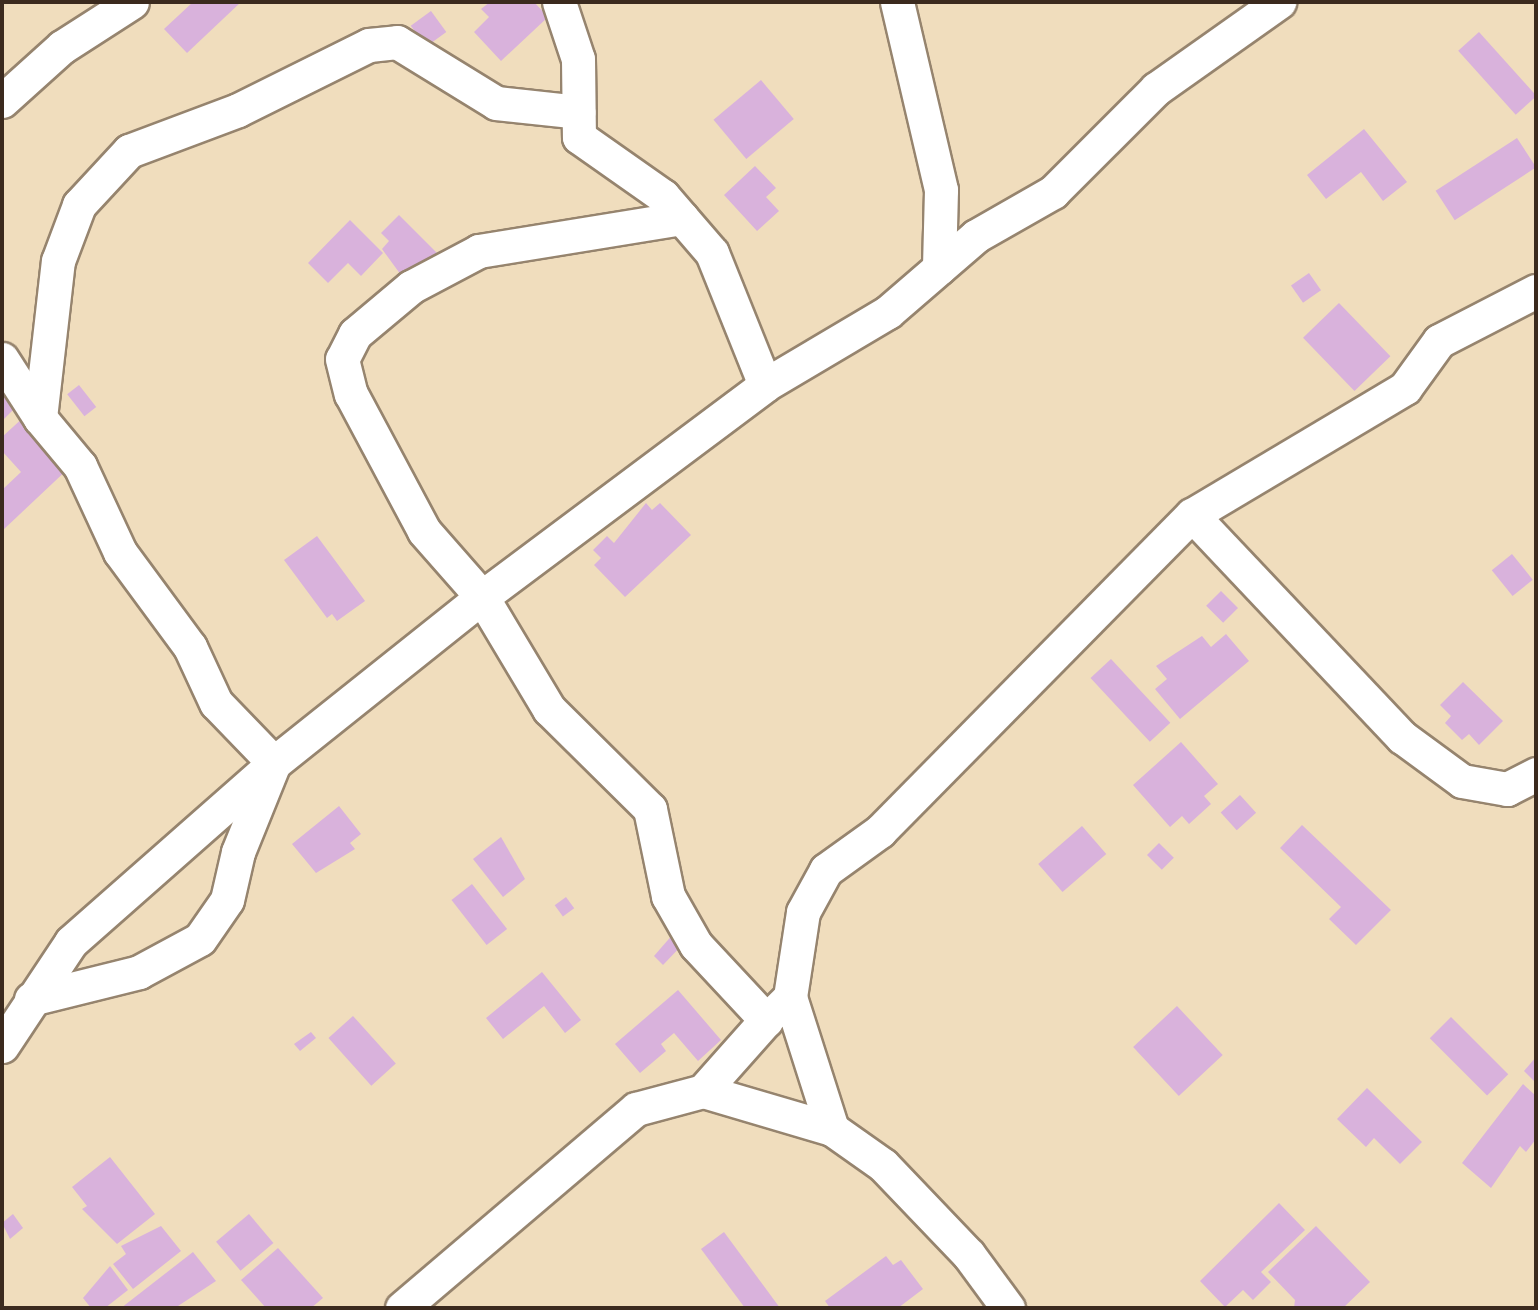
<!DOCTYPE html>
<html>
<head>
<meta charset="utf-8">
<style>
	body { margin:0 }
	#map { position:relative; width:1538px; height:1310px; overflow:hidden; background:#f0ddbd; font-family:"Comic Neue",sans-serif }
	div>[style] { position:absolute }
	.building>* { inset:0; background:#d9b2dc; transform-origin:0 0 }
	.roads { filter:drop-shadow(2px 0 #96846e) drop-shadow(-2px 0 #96846e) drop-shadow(0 2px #96846e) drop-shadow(0 -2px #96846e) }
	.minor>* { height:33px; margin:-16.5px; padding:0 16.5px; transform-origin:16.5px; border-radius:16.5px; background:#fff }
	span { translate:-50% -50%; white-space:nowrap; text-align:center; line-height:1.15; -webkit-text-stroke:5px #f6f6f2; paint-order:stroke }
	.frame { position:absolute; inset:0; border:4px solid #3b2a1e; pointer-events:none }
</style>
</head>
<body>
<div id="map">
	<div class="building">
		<i style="clip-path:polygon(193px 2px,241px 2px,187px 53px,164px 29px)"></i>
		<i style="clip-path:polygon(490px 2px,534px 2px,548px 17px,501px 61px,474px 32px,489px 17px,481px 9px)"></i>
		<i style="left:431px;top:11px;width:26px;height:25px;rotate:54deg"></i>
		<i style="left:1479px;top:32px;width:86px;height:28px;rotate:48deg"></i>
		<i style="left:761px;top:80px;width:51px;height:62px;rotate:50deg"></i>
		<i style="clip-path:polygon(1364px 129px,1407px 182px,1383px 201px,1361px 172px,1326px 199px,1307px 175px)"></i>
		<i style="left:1517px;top:138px;width:35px;height:97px;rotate:57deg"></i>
		<i style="clip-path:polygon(755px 166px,776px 188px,766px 197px,779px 211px,757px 231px,724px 195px)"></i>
		<i style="clip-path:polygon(399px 215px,440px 256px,409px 286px,382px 249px,389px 241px,381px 233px)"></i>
		<i style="clip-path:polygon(350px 220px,383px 253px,361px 276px,348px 263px,328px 283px,308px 263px)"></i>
		<i style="left:1309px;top:273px;width:21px;height:22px;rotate:55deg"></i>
		<i style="left:1339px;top:303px;width:74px;height:50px;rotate:46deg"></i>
		<i style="left:79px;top:385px;width:28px;height:15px;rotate:52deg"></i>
		<i style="clip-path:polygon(2px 392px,16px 407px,2px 421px)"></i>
		<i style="clip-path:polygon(25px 416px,71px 466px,2px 531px,2px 490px,21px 472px,2px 451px,2px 437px)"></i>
		<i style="clip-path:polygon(646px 503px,652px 510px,660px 503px,691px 535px,625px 597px,594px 565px,601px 558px,593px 550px,607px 536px,614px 543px)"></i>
		<i style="clip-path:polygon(317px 536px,365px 601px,337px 621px,332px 614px,327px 618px,284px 560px)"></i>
		<i style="left:1512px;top:554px;width:33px;height:26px;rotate:51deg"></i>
		<i style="left:1221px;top:591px;width:24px;height:21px;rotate:45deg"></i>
		<i style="clip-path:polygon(1226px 634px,1249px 661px,1180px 719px,1155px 689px,1167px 679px,1156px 666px,1202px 636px,1211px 647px)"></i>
		<i style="left:1111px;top:659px;width:87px;height:28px;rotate:47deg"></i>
		<i style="clip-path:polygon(1463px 682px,1503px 721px,1479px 745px,1469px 734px,1462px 740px,1445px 723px,1451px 716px,1440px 705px)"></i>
		<i style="clip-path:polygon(1181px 742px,1218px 784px,1204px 796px,1211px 804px,1189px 824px,1182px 816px,1170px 827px,1133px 785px)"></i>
		<i style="left:1240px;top:795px;width:24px;height:26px;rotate:48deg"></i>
		<i style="clip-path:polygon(339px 806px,361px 834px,350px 843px,355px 849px,316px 873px,292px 844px)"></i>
		<i style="clip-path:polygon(1302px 825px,1391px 910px,1356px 945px,1329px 919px,1341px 907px,1280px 848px)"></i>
		<i style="left:1082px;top:826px;width:37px;height:58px;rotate:49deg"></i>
		<i style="clip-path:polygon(501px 837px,525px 879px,503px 897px,473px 859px)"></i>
		<i style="left:1159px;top:843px;width:21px;height:17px;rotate:45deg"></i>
		<i style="left:472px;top:884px;width:57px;height:26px;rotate:52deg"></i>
		<i style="left:566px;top:897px;width:14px;height:14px;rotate:54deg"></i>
		<i style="clip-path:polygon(674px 933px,685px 942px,663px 965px,654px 956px)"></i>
		<i style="clip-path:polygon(542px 972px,581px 1020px,565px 1033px,544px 1006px,503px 1039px,486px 1018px)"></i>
		<i style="clip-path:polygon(678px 990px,721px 1040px,698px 1061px,674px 1033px,661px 1044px,666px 1051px,640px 1073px,615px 1044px)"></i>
		<i style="left:1177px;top:1006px;width:67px;height:60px;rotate:47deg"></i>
		<i style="left:353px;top:1016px;width:64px;height:33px;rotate:48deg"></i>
		<i style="left:1451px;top:1017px;width:81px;height:30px;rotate:45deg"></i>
		<i style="clip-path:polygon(311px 1032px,316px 1038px,300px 1051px,294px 1044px)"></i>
		<i style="clip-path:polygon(1536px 1057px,1536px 1083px,1524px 1071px)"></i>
		<i style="clip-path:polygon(1523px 1084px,1536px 1096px,1536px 1139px,1526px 1152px,1520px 1146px,1491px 1188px,1462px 1163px)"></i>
		<i style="clip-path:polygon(1367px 1088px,1422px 1142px,1400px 1164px,1374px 1138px,1366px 1147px,1337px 1119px)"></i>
		<i style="clip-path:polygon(110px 1157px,155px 1214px,117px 1244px,82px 1209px,87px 1206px,72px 1187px)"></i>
		<i style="clip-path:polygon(1279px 1203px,1305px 1230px,1261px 1272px,1271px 1282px,1253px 1300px,1243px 1290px,1225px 1307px,1200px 1281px)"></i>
		<i style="clip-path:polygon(13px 1214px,23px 1228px,10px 1239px,2px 1223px)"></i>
		<i style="left:249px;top:1214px;width:38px;height:43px;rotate:50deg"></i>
		<i style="clip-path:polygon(161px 1226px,181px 1251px,133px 1289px,113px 1264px,126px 1254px,121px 1246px)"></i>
		<i style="clip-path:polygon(1316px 1226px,1370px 1282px,1343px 1308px,1294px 1308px,1295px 1300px,1268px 1272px)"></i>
		<i style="clip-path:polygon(724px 1232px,780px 1308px,745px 1308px,701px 1249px)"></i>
		<i style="clip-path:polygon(278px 1248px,323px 1298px,311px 1308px,266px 1308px,241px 1280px)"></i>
		<i style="clip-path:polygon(193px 1252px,216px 1281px,175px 1308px,121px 1308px)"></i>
		<i style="clip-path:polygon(886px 1256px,893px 1265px,901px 1260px,923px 1289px,898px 1308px,830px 1308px,825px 1301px)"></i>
		<i style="clip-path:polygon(110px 1266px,128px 1290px,105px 1308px,91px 1308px,83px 1298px)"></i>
	</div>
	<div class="roads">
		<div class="minor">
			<i style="left:559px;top:2px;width:60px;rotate:71.6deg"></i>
			<i style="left:578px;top:59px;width:78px;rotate:89.3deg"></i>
			<i style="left:579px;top:137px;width:103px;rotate:35.1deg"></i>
			<i style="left:663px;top:196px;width:75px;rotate:49.3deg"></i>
			<i style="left:712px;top:253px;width:142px;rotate:68.1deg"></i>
			<i style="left:897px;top:2px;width:193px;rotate:76.8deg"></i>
			<i style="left:941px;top:190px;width:78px;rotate:91.5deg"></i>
			<i style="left:2px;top:101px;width:81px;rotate:-42deg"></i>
			<i style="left:62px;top:47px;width:83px;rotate:-32.7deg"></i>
			<i style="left:682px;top:218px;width:206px;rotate:170.8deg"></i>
			<i style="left:479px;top:251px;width:77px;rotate:152.1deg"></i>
			<i style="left:411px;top:287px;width:73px;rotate:140deg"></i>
			<i style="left:355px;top:334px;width:28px;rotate:117deg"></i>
			<i style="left:342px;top:359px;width:36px;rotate:76deg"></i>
			<i style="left:351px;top:394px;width:155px;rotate:61.9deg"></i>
			<i style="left:424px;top:531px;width:88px;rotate:48.7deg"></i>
			<i style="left:482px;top:597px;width:354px;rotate:-36.8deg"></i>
			<i style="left:765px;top:385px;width:143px;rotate:-30.7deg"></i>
			<i style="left:888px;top:312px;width:116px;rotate:-40.8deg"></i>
			<i style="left:976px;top:236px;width:89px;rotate:-29.7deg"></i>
			<i style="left:1053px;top:192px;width:146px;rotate:-45deg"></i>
			<i style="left:1156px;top:89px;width:151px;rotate:-35.3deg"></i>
			<i style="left:2px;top:359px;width:70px;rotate:57.2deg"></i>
			<i style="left:1192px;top:515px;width:306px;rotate:46.6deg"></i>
			<i style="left:1402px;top:737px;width:74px;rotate:36.3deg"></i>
			<i style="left:1462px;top:781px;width:46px;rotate:10.1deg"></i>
			<i style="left:1507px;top:789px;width:33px;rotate:-27deg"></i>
			<i style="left:790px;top:997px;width:86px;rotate:-81.3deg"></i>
			<i style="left:803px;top:912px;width:48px;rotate:-61.3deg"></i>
			<i style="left:826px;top:870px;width:67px;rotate:-35.8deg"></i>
			<i style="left:880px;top:831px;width:444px;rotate:-45.4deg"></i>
			<i style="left:1192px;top:515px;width:248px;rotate:-30.8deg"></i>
			<i style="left:1405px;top:388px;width:58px;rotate:-54.1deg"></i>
			<i style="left:1439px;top:341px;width:109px;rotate:-27.3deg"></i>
			<i style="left:31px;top:999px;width:111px;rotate:-14deg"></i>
			<i style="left:139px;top:972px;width:69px;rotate:-28.4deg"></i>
			<i style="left:200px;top:939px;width:47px;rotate:-55.3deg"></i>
			<i style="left:227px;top:900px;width:49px;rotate:-77.1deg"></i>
			<i style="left:238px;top:852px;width:96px;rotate:-68deg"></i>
			<i style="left:274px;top:763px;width:83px;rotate:-134deg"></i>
			<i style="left:216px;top:703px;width:62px;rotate:-114.9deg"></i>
			<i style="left:190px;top:647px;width:118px;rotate:-126.4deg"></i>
			<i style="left:120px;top:552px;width:95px;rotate:-114.9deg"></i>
			<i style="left:80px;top:466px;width:62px;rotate:-129.8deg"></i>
			<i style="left:40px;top:418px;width:158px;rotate:-83.5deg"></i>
			<i style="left:58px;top:261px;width:60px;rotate:-69.4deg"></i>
			<i style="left:79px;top:205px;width:74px;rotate:-47.2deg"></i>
			<i style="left:129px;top:151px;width:116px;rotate:-20.6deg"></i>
			<i style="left:238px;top:110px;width:146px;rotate:-26.4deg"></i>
			<i style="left:369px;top:45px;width:28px;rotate:-6deg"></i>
			<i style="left:397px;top:42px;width:116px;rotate:31.6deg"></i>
			<i style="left:496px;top:103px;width:83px;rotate:6.2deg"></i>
			<i style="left:776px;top:1011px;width:20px;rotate:-45deg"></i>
			<i style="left:790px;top:997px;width:139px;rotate:72.3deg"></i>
			<i style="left:2px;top:1046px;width:125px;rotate:-56.4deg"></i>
			<i style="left:71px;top:942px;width:271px;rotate:-41.4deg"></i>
			<i style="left:274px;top:763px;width:266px;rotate:-38.6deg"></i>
			<i style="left:482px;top:597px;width:131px;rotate:59.1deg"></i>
			<i style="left:549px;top:709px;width:142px;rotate:44.7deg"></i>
			<i style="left:650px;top:809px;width:89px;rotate:78.3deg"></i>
			<i style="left:668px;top:896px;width:56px;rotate:60.3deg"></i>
			<i style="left:696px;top:945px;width:103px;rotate:47deg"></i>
			<i style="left:766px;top:1020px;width:95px;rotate:131.6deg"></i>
			<i style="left:703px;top:1091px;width:134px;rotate:16.4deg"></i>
			<i style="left:832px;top:1129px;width:62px;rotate:35.2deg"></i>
			<i style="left:883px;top:1165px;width:124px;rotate:46.3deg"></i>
			<i style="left:969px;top:1255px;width:66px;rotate:53.7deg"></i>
			<i style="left:402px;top:1308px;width:307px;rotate:-40.4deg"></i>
			<i style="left:636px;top:1109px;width:69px;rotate:-15deg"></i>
		</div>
	</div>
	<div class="frame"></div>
</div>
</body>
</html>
